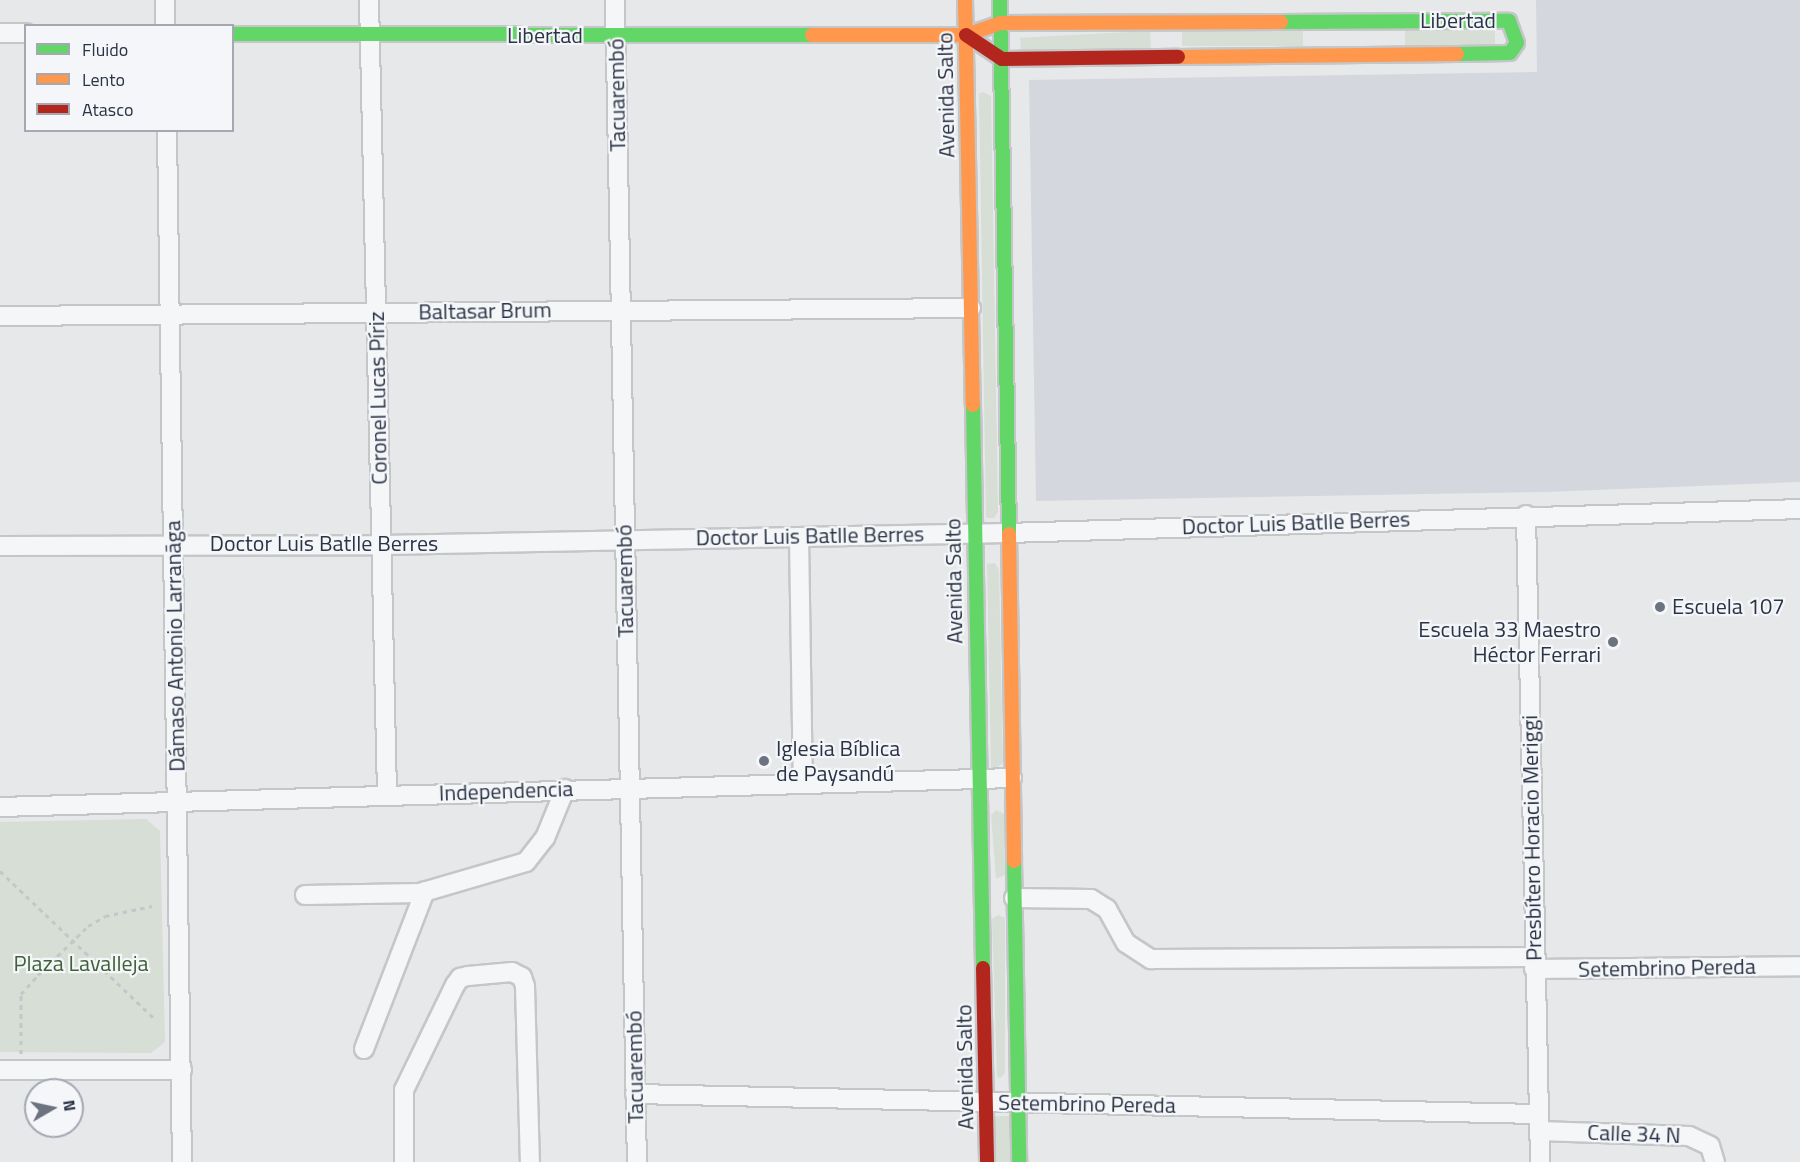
<!DOCTYPE html>
<html>
<head>
<meta charset="utf-8">
<style>
	body { margin:0 }
	#map { position:relative; width:1800px; height:1162px; overflow:hidden; background:#e6e8ea; font-family:"Titillium Web",sans-serif }
	div>[style] { position:absolute }
	.built>* { inset:0; background:#d4d7dd }
	.green>* { inset:0; background:#d6ded6; transform-origin:0 0 }
	.path>* { height:3px; margin-top:-1.5px; transform-origin:0; background:repeating-linear-gradient(90deg,#c5c6ca 0 4.5px,transparent 0 9px) }
	.roads { filter:drop-shadow(2px 0 #c4c6c8) drop-shadow(-2px 0 #c4c6c8) drop-shadow(0 2px #c4c6c8) drop-shadow(0 -2px #c4c6c8) }
	.street>* { height:18px; margin:-9px; padding:0 9px; transform-origin:9px; border-radius:9px; background:#f5f6f7 }
	.fast>* { height:14px; margin:-7px; padding:0 7px; transform-origin:7px; border-radius:7px; background:#63d668 }
	.slow>* { height:14px; margin:-7px; padding:0 7px; transform-origin:7px; border-radius:7px; background:#ff974d }
	.jam>* { height:14px; margin:-7px; padding:0 7px; transform-origin:7px; border-radius:7px; background:#b3261e }
	.dots>* { width:16px; height:16px; translate:-50% -50%; box-sizing:border-box; border:3px solid #f4f6f9; border-radius:50% }
	span { translate:-50% -50%; white-space:nowrap; text-align:center; line-height:1.15; -webkit-text-stroke:4.5px #f4f6f9; paint-order:stroke }
	.street-label { font-size:22px; color:#2b3445 }
	.poi-label { font-size:22px; color:#2b3445 }
	.left { translate:0 -50%; text-align:left }
	.right { translate:-100% -50%; text-align:right }
	.park-label { font-size:22px; color:#3f6138 }
	.legend { position:absolute; left:24px; top:24px; width:210px; height:108px; box-sizing:border-box; background:#f4f6f9; border:2px solid #a4a8b1; margin:0; padding:8px 10px; list-style:none; font-size:18px; color:#2b3445 }
	.legend li { display:flex; align-items:center; gap:12px; height:30px }
	.legend b { width:30px; border:2px solid #a4a8b1 }
	.north { position:absolute; left:24px; top:1078px; width:60px; height:60px; box-sizing:border-box; background:#f4f6f9; border:2px solid #a4a8b1; border-radius:50%; rotate:81deg; font-size:16px; font-weight:700; line-height:24px; text-align:center; color:#2b3445 }
	.north::after { content:''; display:block; margin:auto; width:21px; height:27px; background:#6c737f; clip-path:polygon(50% 0,100% 100%,50% 72%,0 100%) }
</style>
</head>
<body>
<div id="map">
	<div class="built">
		<i style="clip-path:polygon(1536px 0,1800px 0,1800px 482px,1545px 492px,1036px 501px,1029px 80px,1537px 72px)"></i>
	</div>
	<div class="green">
		<i style="left:1303px;top:30px;width:16px;height:121px;rotate:90deg"></i>
		<i style="left:1495px;top:30px;width:16px;height:90px;rotate:90deg"></i>
		<i style="left:1150px;top:31px;width:17px;height:130px;rotate:87deg"></i>
		<i style="clip-path:polygon(983px 92px,991px 96px,998px 512px,994px 518px,986px 518px,979px 94px)"></i>
		<i style="clip-path:polygon(995px 563px,999px 570px,1003px 763px,994px 770px,991px 768px,987px 564px)"></i>
		<i style="clip-path:polygon(996px 810px,1004px 814px,1005px 875px,996px 879px,991px 815px)"></i>
		<i style="clip-path:polygon(146px 819px,160px 831px,165px 1042px,151px 1053px,0 1052px,0 822px)"></i>
		<i style="clip-path:polygon(998px 915px,1005px 918px,1005px 1073px,1000px 1078px,997px 1076px,992px 919px)"></i>
		<i style="left:1010px;top:1116px;width:46px;height:15px;rotate:89deg"></i>
	</div>
	<div class="path">
		<i style="left:0;top:871px;width:214px;rotate:43.7deg"></i>
		<i style="left:21px;top:1054px;width:60px;rotate:-90deg"></i>
		<i style="left:21px;top:994px;width:25px;rotate:-48deg"></i>
		<i style="left:38px;top:975px;width:70px;rotate:-44.4deg"></i>
		<i style="left:88px;top:926px;width:20px;rotate:-30deg"></i>
		<i style="left:105px;top:916px;width:48px;rotate:-12deg"></i>
	</div>
	<div class="roads">
		<div class="street">
			<i style="left:165px;top:0;width:26px;rotate:90deg"></i>
			<i style="left:369px;top:0;width:796px;rotate:88.7deg"></i>
			<i style="left:615px;top:0;width:1162px;rotate:88.92deg"></i>
			<i style="left:0;top:33px;width:26px"></i>
			<i style="left:167px;top:130px;width:1032px;rotate:89.17deg"></i>
			<i style="left:0;top:316px;width:971px;rotate:-0.47deg"></i>
			<i style="left:1526px;top:515px;width:647px;rotate:88.76deg"></i>
			<i style="left:799px;top:537px;width:245px;rotate:89.1deg"></i>
			<i style="left:0;top:546px;width:382px;rotate:-0.1deg"></i>
			<i style="left:382px;top:545px;width:625px;rotate:-1.1deg"></i>
			<i style="left:1007px;top:533px;width:793px;rotate:-1.73deg"></i>
			<i style="left:0;top:807px;width:1012px;rotate:-1.64deg"></i>
			<i style="left:305px;top:895px;width:115px;rotate:-1deg"></i>
			<i style="left:420px;top:893px;width:110px;rotate:-16.3deg"></i>
			<i style="left:526px;top:862px;width:31px;rotate:-52deg"></i>
			<i style="left:545px;top:838px;width:53px;rotate:-67.8deg"></i>
			<i style="left:1014px;top:898px;width:77px;rotate:0.7deg"></i>
			<i style="left:1091px;top:899px;width:19px;rotate:32deg"></i>
			<i style="left:1107px;top:909px;width:39px;rotate:61deg"></i>
			<i style="left:1126px;top:943px;width:30px;rotate:33deg"></i>
			<i style="left:1151px;top:959px;width:383px;rotate:-0.3deg"></i>
			<i style="left:1534px;top:969px;width:266px;rotate:-0.6deg"></i>
			<i style="left:364px;top:1049px;width:169px;rotate:-68.9deg"></i>
			<i style="left:0;top:1070px;width:182px"></i>
			<i style="left:635px;top:1094px;width:904px;rotate:1.27deg"></i>
			<i style="left:1539px;top:1131px;width:150px;rotate:1.9deg"></i>
			<i style="left:1689px;top:1136px;width:23px;rotate:25deg"></i>
			<i style="left:1710px;top:1146px;width:17px;rotate:73deg"></i>
			<i style="left:404px;top:1162px;width:72px;rotate:-90deg"></i>
			<i style="left:404px;top:1090px;width:117px;rotate:-64.1deg"></i>
			<i style="left:455px;top:985px;width:9px;rotate:-54deg"></i>
			<i style="left:460px;top:978px;width:8px;rotate:-14deg"></i>
			<i style="left:468px;top:976px;width:44px;rotate:-5.2deg"></i>
			<i style="left:512px;top:972px;width:11px;rotate:27deg"></i>
			<i style="left:522px;top:977px;width:9px;rotate:72deg"></i>
			<i style="left:525px;top:986px;width:176px;rotate:88.4deg"></i>
		</div>
		<div class="fast">
			<i style="left:1000px;top:0;width:534px;rotate:89.03deg"></i>
			<i style="left:1281px;top:22px;width:228px;rotate:-0.3deg"></i>
			<i style="left:1509px;top:21px;width:23px;rotate:70deg"></i>
			<i style="left:1517px;top:43px;width:12px;rotate:125deg"></i>
			<i style="left:1510px;top:53px;width:53px;rotate:178.9deg"></i>
			<i style="left:232px;top:34px;width:580px;rotate:0.1deg"></i>
			<i style="left:973px;top:405px;width:563px;rotate:88.98deg"></i>
			<i style="left:1014px;top:861px;width:301px;rotate:89deg"></i>
		</div>
		<div class="slow">
			<i style="left:965px;top:0;width:405px;rotate:88.9deg"></i>
			<i style="left:812px;top:35px;width:154px"></i>
			<i style="left:966px;top:35px;width:37px;rotate:-19deg"></i>
			<i style="left:1001px;top:23px;width:280px;rotate:-0.2deg"></i>
			<i style="left:1178px;top:57px;width:279px;rotate:-0.6deg"></i>
			<i style="left:1009px;top:534px;width:327px;rotate:89.1deg"></i>
		</div>
		<div class="jam">
			<i style="left:966px;top:35px;width:43px;rotate:33.7deg"></i>
			<i style="left:1002px;top:59px;width:176px;rotate:-0.7deg"></i>
			<i style="left:983px;top:968px;width:194px;rotate:88.8deg"></i>
		</div>
	</div>
	<div class="dots">
		<i style="left:1660px;top:607px;background:#6c737f"></i>
		<i style="left:1613px;top:642px;background:#6c737f"></i>
		<i style="left:764px;top:761px;background:#6c737f"></i>
	</div>
	<div class="street-label">
		<span style="left:1458px;top:21px">Libertad</span>
		<span style="left:545px;top:36px">Libertad</span>
		<span style="left:617px;top:95px;rotate:-91deg">Tacuarembó</span>
		<span style="left:946px;top:95px;rotate:-91deg">Avenida Salto</span>
		<span style="left:485px;top:311px;rotate:-1deg">Baltasar Brum</span>
		<span style="left:378px;top:398px;rotate:-91deg">Coronel Lucas Píriz</span>
		<span style="left:1296px;top:523px;rotate:-2deg">Doctor Luis Batlle Berres</span>
		<span style="left:810px;top:536px;rotate:-1deg">Doctor Luis Batlle Berres</span>
		<span style="left:324px;top:544px">Doctor Luis Batlle Berres</span>
		<span style="left:625px;top:581px;rotate:-91deg">Tacuarembó</span>
		<span style="left:954px;top:581px;rotate:-91deg">Avenida Salto</span>
		<span style="left:175px;top:646px;rotate:-91deg">Dámaso Antonio Larranãga</span>
		<span style="left:506px;top:791px;rotate:-2deg">Independencia</span>
		<span style="left:1532px;top:838px;rotate:-91deg">Presbítero Horacio Meriggi</span>
		<span style="left:1667px;top:968px;rotate:-1deg">Setembrino Pereda</span>
		<span style="left:635px;top:1067px;rotate:-91deg">Tacuarembó</span>
		<span style="left:965px;top:1067px;rotate:-91deg">Avenida Salto</span>
		<span style="left:1087px;top:1104px;rotate:1deg">Setembrino Pereda</span>
		<span style="left:1634px;top:1134px;rotate:2deg">Calle 34 N</span>
	</div>
	<div class="poi-label">
		<span class="left" style="left:1672px;top:607px">Escuela 107</span>
		<span class="right" style="left:1601px;top:642px">Escuela 33 Maestro<br>Héctor Ferrari</span>
		<span class="left" style="left:776px;top:761px">Iglesia Bíblica<br>de Paysandú</span>
	</div>
	<div class="park-label">
		<span style="left:81px;top:964px">Plaza Lavalleja</span>
	</div>
	<ul class="legend">
	<li><b style="height:8px;background:#63d668"></b>Fluido</li>
	<li><b style="height:8px;background:#ff974d"></b>Lento</li>
	<li><b style="height:8px;background:#b3261e"></b>Atasco</li>
	</ul>
	<div class="north">N</div>
</div>
</body>
</html>
